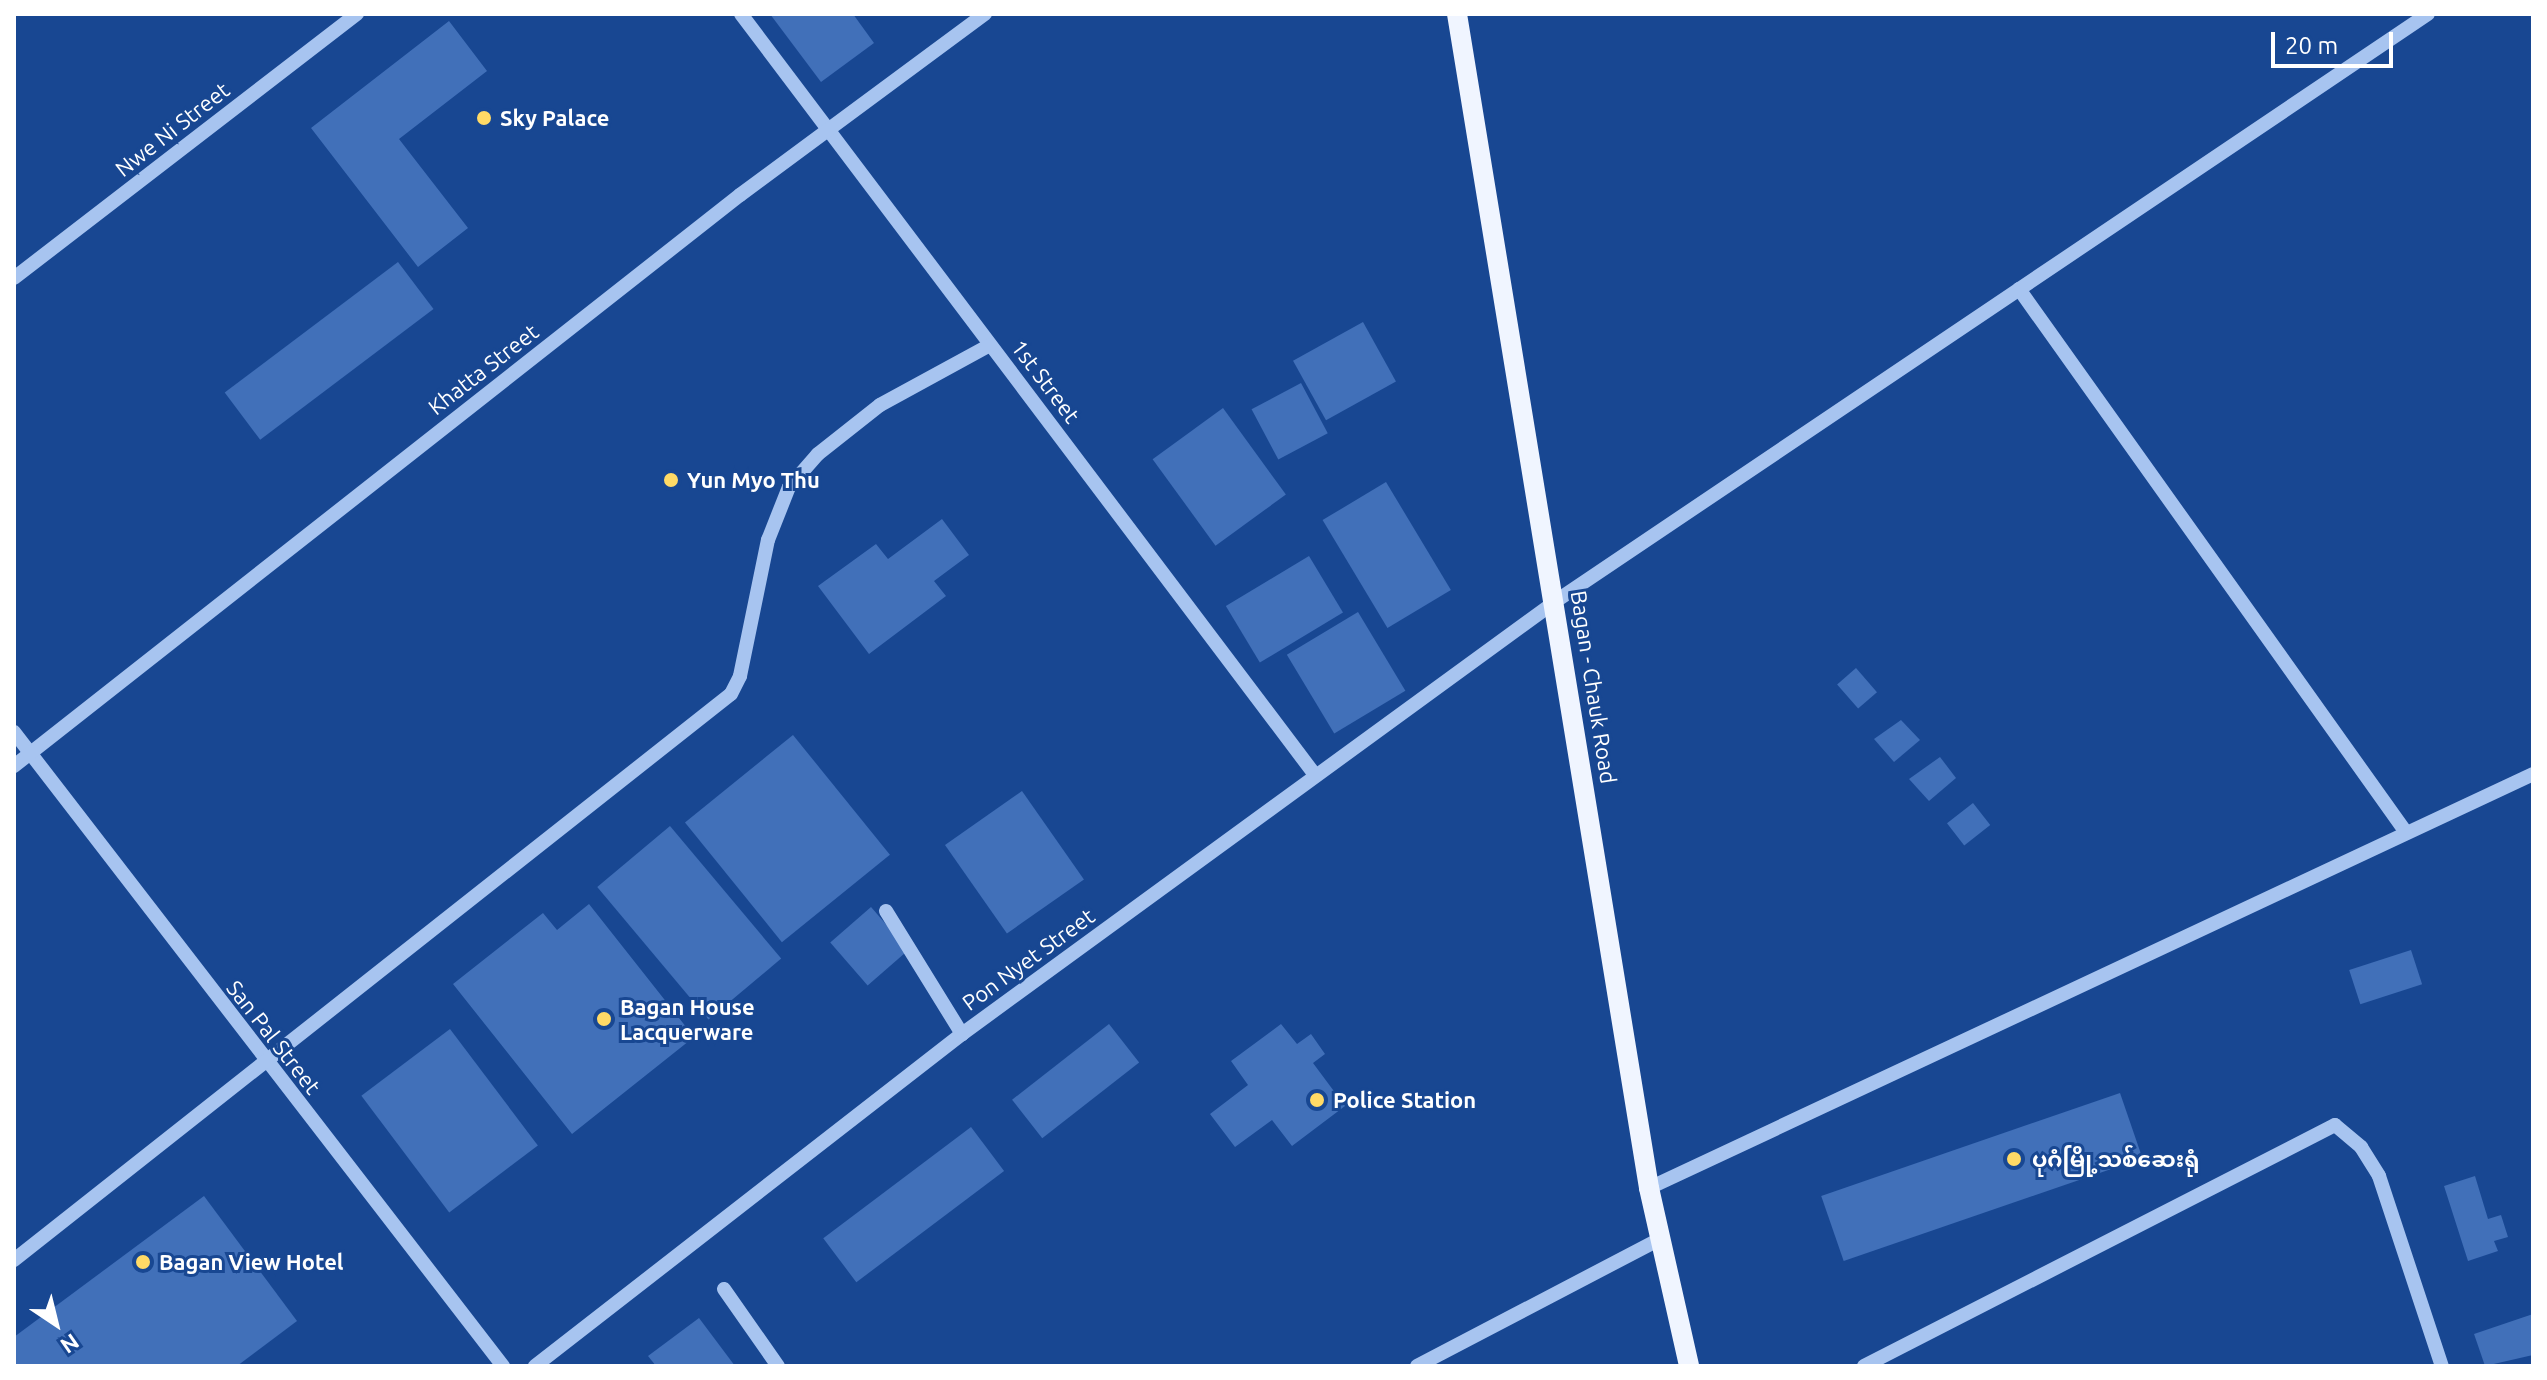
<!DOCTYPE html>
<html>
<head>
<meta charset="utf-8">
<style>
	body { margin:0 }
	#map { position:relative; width:2547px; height:1380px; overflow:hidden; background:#184792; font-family:Ubuntu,"Noto Sans Myanmar",sans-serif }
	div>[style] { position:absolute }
	.building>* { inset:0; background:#4170b9; transform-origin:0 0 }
	.minor>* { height:14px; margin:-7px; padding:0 7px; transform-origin:7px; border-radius:7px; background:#a7c4f0 }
	.major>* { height:20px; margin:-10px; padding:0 10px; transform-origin:10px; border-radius:10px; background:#f0f5ff }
	.dots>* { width:22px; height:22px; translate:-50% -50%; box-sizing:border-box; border:4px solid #184792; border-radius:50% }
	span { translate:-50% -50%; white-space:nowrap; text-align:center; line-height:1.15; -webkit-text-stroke:6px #184792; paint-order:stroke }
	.poi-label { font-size:22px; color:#fff; font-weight:700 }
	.left { translate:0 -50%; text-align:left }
	.street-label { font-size:22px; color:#fff }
	.frame { position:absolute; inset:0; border:16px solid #fff; pointer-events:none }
	.north { position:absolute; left:16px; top:1284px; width:80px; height:80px; -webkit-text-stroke:6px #184792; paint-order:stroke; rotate:145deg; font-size:22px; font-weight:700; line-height:32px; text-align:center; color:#fff }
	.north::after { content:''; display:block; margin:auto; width:28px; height:36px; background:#fff; clip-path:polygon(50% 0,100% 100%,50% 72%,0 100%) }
	.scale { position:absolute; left:2271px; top:32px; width:122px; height:36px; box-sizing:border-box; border:4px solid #fff; border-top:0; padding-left:10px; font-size:24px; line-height:28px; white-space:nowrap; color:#fff; -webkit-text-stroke:6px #184792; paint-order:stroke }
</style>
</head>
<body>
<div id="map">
	<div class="building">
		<i style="clip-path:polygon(770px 14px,853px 14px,874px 43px,821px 82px)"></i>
		<i style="clip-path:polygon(449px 21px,487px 71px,399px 139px,468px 228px,418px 267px,311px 128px)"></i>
		<i style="left:398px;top:262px;width:59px;height:217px;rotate:53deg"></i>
		<i style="left:1363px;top:322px;width:68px;height:80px;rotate:61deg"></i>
		<i style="left:1301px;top:383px;width:57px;height:56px;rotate:62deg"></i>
		<i style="left:1223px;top:408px;width:107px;height:87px;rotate:54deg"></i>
		<i style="left:1386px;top:482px;width:126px;height:74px;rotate:59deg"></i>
		<i style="clip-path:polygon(942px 519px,969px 555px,934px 581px,946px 596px,869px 654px,818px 586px,876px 544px,888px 559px)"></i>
		<i style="left:1309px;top:556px;width:66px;height:97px;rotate:59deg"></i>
		<i style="left:1358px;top:612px;width:92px;height:83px;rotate:59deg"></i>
		<i style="left:1856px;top:668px;width:32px;height:25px;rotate:49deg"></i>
		<i style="clip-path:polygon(1901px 720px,1920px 740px,1894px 762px,1874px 739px)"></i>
		<i style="left:793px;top:735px;width:154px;height:139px;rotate:51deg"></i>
		<i style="clip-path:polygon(1940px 757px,1956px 778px,1929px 801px,1909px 779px)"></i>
		<i style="left:1022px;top:791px;width:108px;height:94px;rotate:55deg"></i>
		<i style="left:1973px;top:803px;width:28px;height:33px;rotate:52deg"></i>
		<i style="left:670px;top:826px;width:173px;height:95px;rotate:50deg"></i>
		<i style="clip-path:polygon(589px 904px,694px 1037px,572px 1134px,453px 984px,543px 913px,557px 930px)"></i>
		<i style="left:871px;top:907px;width:57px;height:54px;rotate:49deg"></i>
		<i style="left:2411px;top:950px;width:36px;height:65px;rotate:72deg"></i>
		<i style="left:1109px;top:1024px;width:49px;height:123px;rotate:52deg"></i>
		<i style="clip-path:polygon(1281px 1024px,1297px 1044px,1311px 1034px,1325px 1054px,1313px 1063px,1345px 1106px,1292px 1146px,1272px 1120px,1235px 1147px,1210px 1114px,1248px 1085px,1231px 1061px)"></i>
		<i style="left:450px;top:1029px;width:146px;height:111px;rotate:53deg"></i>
		<i style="left:2120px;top:1093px;width:69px;height:316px;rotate:71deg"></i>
		<i style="left:971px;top:1127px;width:55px;height:185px;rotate:53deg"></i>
		<i style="clip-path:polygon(2475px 1176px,2488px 1219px,2501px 1215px,2508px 1237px,2494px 1241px,2498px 1251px,2468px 1261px,2444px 1186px)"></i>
		<i style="clip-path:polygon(204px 1196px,297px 1321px,237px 1366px,14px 1366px,14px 1337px)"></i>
		<i style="clip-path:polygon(2533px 1314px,2533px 1355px,2485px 1366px,2474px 1334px)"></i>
		<i style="clip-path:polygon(699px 1318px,735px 1366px,656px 1366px,648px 1356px)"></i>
	</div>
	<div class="minor">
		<i style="left:741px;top:14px;width:953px;rotate:52.97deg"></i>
		<i style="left:14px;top:278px;width:433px;rotate:-37.6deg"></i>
		<i style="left:2019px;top:289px;width:665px;rotate:54.54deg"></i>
		<i style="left:14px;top:732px;width:801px;rotate:52.36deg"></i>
		<i style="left:14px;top:766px;width:924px;rotate:-38.19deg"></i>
		<i style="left:740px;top:195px;width:305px;rotate:-36.5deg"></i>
		<i style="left:886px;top:911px;width:145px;rotate:58.3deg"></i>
		<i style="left:1649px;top:1188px;width:976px;rotate:-25.09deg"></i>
		<i style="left:14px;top:1260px;width:913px;rotate:-38.29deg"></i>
		<i style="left:731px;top:694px;width:20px;rotate:-63deg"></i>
		<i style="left:740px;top:676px;width:139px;rotate:-78.4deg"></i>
		<i style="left:768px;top:540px;width:57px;rotate:-68.4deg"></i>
		<i style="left:789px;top:487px;width:44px;rotate:-48.7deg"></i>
		<i style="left:818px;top:454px;width:79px;rotate:-38.3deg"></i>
		<i style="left:880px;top:405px;width:125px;rotate:-28.6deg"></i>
		<i style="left:724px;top:1289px;width:94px;rotate:55deg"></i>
		<i style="left:535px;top:1366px;width:541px;rotate:-37.87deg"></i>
		<i style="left:962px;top:1034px;width:735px;rotate:-36.09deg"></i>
		<i style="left:1556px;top:601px;width:1051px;rotate:-33.95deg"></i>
		<i style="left:1417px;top:1366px;width:272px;rotate:-27.6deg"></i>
		<i style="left:1864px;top:1366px;width:529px;rotate:-27.1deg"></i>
		<i style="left:2335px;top:1125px;width:34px;rotate:40deg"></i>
		<i style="left:2361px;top:1147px;width:34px;rotate:58deg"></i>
		<i style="left:2379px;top:1176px;width:200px;rotate:71.7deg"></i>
	</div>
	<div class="major">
		<i style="left:1457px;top:14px;width:1190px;rotate:80.71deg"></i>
		<i style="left:1649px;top:1188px;width:182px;rotate:77.3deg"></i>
	</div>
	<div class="dots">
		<i style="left:484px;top:118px;background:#ffda66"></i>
		<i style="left:671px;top:480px;background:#ffda66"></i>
		<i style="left:604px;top:1019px;background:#ffda66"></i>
		<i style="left:1317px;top:1100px;background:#ffda66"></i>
		<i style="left:2014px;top:1159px;background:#ffda66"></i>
		<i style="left:143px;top:1262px;background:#ffda66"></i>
	</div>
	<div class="poi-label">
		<span class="left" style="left:500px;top:118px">Sky Palace</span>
		<span class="left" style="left:687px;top:480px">Yun Myo Thu</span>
		<span class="left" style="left:620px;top:1019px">Bagan House<br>Lacquerware</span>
		<span class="left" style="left:1333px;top:1100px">Police Station</span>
		<span class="left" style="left:2032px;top:1159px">ပုဂံမြို့သစ်ဆေးရုံ</span>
		<span class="left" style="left:159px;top:1262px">Bagan View Hotel</span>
	</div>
	<div class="street-label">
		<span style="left:172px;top:129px;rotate:-38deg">Nwe Ni Street</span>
		<span style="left:483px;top:369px;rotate:-38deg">Khatta Street</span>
		<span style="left:1046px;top:381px;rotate:53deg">1st Street</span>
		<span style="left:1594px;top:687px;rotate:81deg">Bagan - Chauk Road</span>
		<span style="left:1028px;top:959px;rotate:-36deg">Pon Nyet Street</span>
		<span style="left:274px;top:1037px;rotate:52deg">San Pal Street</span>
	</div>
	<div class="frame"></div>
	<div class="north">N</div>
	<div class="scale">20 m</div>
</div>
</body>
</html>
